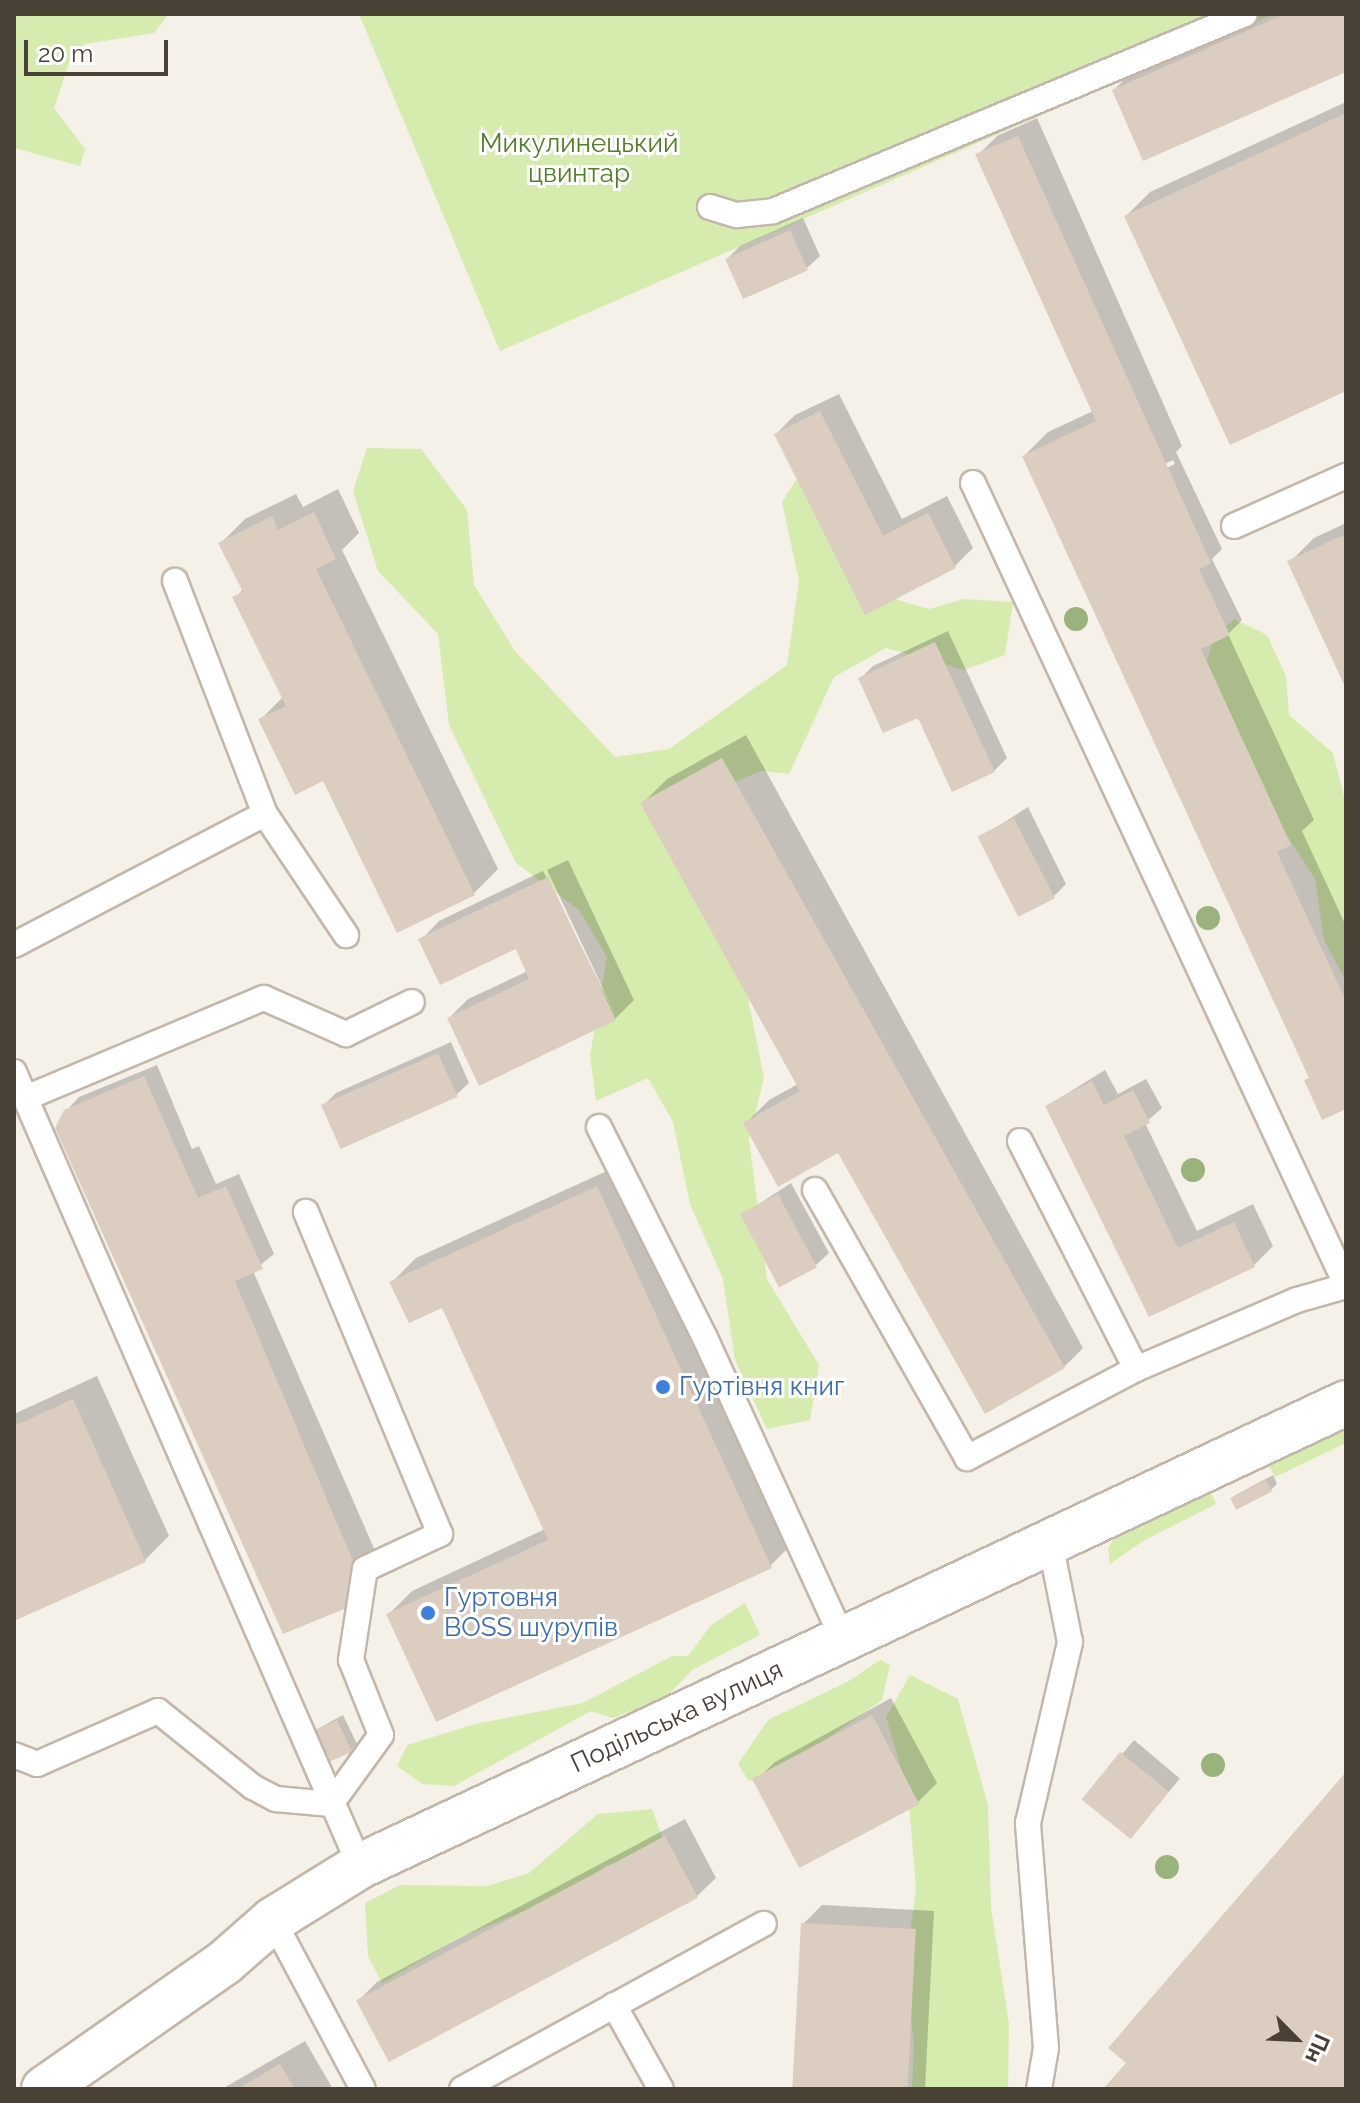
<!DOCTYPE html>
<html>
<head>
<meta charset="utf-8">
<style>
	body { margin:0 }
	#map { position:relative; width:1360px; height:2103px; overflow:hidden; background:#f5f0e8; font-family:Raleway,sans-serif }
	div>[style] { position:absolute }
	.green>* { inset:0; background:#d6ecae }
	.shadow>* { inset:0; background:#0003; transform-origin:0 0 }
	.building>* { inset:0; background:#dbcdc0; transform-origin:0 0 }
	.roads { filter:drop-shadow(2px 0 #c2b7aa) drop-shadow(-2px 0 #c2b7aa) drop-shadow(0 2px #c2b7aa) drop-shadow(0 -2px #c2b7aa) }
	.lane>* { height:24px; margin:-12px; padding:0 12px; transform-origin:12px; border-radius:12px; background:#fff }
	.street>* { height:44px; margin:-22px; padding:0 22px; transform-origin:22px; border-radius:22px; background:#fff }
	.trees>* { width:24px; height:24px; margin:-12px; border-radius:50%; background:#9ab27c }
	.dots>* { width:22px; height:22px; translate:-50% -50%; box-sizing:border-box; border:4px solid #fff; border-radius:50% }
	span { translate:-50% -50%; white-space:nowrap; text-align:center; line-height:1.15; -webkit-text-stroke:6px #fff; paint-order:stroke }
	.park-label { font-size:26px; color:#508024 }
	.shop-label { font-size:26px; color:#366cbe }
	.left { translate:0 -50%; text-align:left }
	.street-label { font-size:26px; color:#494036 }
	.frame { position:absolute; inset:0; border:16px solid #494036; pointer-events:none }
	.north { position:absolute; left:1256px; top:1999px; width:80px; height:80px; -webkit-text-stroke:6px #fff; paint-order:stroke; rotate:114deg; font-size:22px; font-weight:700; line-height:32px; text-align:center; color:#494036 }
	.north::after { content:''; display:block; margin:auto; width:28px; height:36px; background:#494036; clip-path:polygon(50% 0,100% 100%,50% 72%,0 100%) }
	.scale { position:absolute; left:24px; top:40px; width:144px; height:36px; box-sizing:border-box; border:4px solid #494036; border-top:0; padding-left:10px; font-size:24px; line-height:28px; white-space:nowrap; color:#494036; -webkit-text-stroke:6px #fff; paint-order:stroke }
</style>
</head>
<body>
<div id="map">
	<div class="green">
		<i style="clip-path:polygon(14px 14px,169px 14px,154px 33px,85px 44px,71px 57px,54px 108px,85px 149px,80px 166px,14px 148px)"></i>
		<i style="clip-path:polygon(359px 14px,1274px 14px,500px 351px)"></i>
		<i style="clip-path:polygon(367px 448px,421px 449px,467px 510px,474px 585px,515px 651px,615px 757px,669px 749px,787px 665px,799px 581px,782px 502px,802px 471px,874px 593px,929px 609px,964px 599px,1013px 602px,1005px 655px,964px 670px,886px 648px,834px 677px,789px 774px,761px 771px,707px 793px,764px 1078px,749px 1139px,767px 1279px,819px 1365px,810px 1420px,767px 1429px,735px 1360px,723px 1279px,690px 1204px,673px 1122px,648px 1078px,596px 1101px,590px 1056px,607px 957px,579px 910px,516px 863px,449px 725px,438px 634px,378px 571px,353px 491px)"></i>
		<i style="clip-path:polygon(1234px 619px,1267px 635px,1286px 676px,1289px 715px,1333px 753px,1346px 804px,1346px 981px,1324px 940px,1315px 879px,1264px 800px,1201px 682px,1213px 639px)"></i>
		<i style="clip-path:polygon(1346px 1420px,1346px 1443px,1275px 1477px,1266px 1460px)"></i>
		<i style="clip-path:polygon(1209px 1487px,1216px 1504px,1143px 1541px,1110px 1564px,1108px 1548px,1116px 1536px)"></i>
		<i style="clip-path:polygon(745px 1603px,760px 1635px,692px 1670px,665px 1699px,613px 1718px,591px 1711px,454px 1786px,422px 1784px,397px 1766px,407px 1745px,475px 1724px,583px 1703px,672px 1656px,688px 1656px,711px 1625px)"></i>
		<i style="clip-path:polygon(880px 1660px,890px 1665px,882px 1700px,783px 1770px,749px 1781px,738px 1764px,768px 1720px,849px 1681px)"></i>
		<i style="clip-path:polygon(910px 1675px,958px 1699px,988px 1805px,991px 1907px,1009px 2024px,1008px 2089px,912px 2089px,914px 2042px,905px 1973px,916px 1888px,908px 1792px,886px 1717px)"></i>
		<i style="clip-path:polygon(652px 1809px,663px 1839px,640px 1855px,605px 1866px,566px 1894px,463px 1936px,382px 1983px,368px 1956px,365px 1903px,400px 1885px,488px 1886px,529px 1873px,598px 1814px)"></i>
	</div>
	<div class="shadow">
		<i style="clip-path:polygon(1257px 14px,1346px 14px,1346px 70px,1114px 90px,1138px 66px)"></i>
		<i style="clip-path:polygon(1346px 102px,1346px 389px,1126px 216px,1150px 192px)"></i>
		<i style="clip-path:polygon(evenodd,1037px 118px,1182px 446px,1176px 452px,1222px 549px,1212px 559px,1242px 620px,1228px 634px,1314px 820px,1302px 831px,1346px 926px,1346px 1107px,1311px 1076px,1024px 456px,1048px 432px,1093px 411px,978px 155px,997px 136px,1037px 118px,1173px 460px,1175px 464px,1153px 474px,1153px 470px,1173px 460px)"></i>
		<i style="clip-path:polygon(803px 218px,820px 256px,807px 268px,727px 259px,740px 246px)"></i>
		<i style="clip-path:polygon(839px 394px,902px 519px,947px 496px,973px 548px,954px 567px,866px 612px,776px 434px,795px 415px)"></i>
		<i style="clip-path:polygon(338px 489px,359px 533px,342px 550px,498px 869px,474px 893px,324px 779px,260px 720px,284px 696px,235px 598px,243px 589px,221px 543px,245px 519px,296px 494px,303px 507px)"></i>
		<i style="clip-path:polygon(1346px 523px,1346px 685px,1290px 562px,1314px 538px)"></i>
		<i style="clip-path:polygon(948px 631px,1007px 758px,994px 771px,860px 679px,873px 666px)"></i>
		<i style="clip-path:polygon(746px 735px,1083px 1348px,1064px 1367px,840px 1154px,745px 1124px,769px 1100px,798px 1084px,643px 803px,667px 779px)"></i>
		<i style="clip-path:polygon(1028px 807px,1066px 884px,1054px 896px,981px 837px)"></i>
		<i style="clip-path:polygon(568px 860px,634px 1000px,615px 1019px,449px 1018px,468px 999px,528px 971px,516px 947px,421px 940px,439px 921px,543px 871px,615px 1014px,547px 870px)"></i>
		<i style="clip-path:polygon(451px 1042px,469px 1083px,456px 1095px,323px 1106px,336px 1093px)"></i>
		<i style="clip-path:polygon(157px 1065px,192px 1149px,199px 1146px,216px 1184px,239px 1174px,274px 1254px,253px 1271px,376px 1553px,367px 1586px,66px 1111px,79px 1097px)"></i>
		<i style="clip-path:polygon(1105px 1070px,1118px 1094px,1146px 1079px,1162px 1108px,1145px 1123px,1197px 1231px,1253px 1204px,1273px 1246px,1254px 1265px,1150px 1314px,1047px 1106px)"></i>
		<i style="clip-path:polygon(622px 1164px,794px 1542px,770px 1566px,388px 1615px,412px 1591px,545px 1529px,443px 1306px,392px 1282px,416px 1258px)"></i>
		<i style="clip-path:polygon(791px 1183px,829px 1253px,816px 1265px,742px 1215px)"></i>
		<i style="clip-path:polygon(97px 1376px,169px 1536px,145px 1560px,14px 1619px,14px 1414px)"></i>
		<i style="clip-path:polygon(1273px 1475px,1277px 1484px,1271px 1490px,1232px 1497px)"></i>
		<i style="clip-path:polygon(891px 1698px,937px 1783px,918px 1802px,756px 1780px,775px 1762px)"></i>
		<i style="clip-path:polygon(343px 1715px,357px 1744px,351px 1750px,312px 1732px)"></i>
		<i style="left:1134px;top:1740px;width:60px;height:77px;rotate:40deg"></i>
		<i style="clip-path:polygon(685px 1819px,716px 1878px,697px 1896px,358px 2001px,377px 1982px)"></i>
		<i style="clip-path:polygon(822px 1905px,934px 1911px,925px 2089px,794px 2089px,803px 1924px)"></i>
		<i style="clip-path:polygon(305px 2041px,333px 2089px,222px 2089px)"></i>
	</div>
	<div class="building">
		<i style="clip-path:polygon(1285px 14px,1346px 14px,1346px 72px,1143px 161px,1112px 90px)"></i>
		<i style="clip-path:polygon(1346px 113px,1346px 391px,1230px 445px,1124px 216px)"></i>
		<i style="clip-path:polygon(1018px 136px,1211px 563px,1199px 569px,1230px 635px,1201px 649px,1291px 845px,1277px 852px,1346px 1001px,1346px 1109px,1322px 1120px,1304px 1080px,1309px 1078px,1022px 456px,1096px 421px,975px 154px)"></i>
		<i style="left:790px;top:230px;width:44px;height:71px;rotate:66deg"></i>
		<i style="clip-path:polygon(820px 411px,883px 536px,928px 513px,956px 568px,865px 615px,774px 434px)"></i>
		<i style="clip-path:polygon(314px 512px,336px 559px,316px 569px,475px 895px,397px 933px,323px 781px,295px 795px,258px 719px,286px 706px,232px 597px,243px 592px,218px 543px,272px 516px,278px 530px)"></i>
		<i style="clip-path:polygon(1346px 534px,1346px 689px,1287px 561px)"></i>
		<i style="clip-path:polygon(935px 642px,995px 772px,952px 792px,918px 718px,883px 733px,858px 678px)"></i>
		<i style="clip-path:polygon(722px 758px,1065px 1368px,985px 1414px,838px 1153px,778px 1187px,743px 1123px,800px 1091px,640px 803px)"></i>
		<i style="left:1014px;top:818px;width:90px;height:41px;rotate:63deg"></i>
		<i style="clip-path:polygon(548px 877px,616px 1020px,479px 1086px,447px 1018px,529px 979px,516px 949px,440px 985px,418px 939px)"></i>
		<i style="left:438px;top:1053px;width:48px;height:128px;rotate:66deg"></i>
		<i style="clip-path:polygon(144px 1076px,198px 1198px,226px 1186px,263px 1269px,235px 1281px,358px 1573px,349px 1607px,283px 1634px,55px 1128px,64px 1110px)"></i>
		<i style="clip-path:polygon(1092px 1081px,1104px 1105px,1133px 1090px,1150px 1123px,1124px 1136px,1178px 1248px,1234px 1222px,1255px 1267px,1149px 1317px,1045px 1106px)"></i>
		<i style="clip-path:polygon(597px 1186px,772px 1568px,436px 1722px,386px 1614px,548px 1540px,442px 1308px,409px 1323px,389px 1282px)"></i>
		<i style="left:778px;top:1194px;width:83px;height:43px;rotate:62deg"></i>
		<i style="clip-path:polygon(73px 1399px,146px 1562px,14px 1621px,14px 1426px)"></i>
		<i style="left:1266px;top:1480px;width:13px;height:40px;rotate:63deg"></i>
		<i style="left:872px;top:1715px;width:101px;height:136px;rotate:62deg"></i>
		<i style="clip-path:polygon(337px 1720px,352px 1752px,324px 1764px,313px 1731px)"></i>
		<i style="left:1120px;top:1752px;width:63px;height:61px;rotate:39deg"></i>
		<i style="clip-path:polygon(1346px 1772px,1346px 2089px,1103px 2089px,1126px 2063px,1108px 2048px)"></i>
		<i style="left:665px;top:1836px;width:70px;height:350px;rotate:62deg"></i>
		<i style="left:801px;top:1923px;width:115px;height:166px;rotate:3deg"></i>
		<i style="clip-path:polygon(280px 2064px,295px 2089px,237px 2089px)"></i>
	</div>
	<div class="roads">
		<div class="lane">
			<i style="left:710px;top:207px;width:28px;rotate:17deg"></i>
			<i style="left:737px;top:215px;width:36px;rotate:-6deg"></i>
			<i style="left:773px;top:211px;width:511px;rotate:-22.65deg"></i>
			<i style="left:973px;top:483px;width:884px;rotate:65.03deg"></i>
			<i style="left:1234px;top:526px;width:123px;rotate:-24.1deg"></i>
			<i style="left:265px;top:814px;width:146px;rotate:56.2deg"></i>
			<i style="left:14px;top:945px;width:283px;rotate:-27.6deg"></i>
			<i style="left:265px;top:814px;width:250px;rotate:-111.1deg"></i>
			<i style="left:14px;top:1072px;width:866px;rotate:66.45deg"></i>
			<i style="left:28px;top:1097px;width:256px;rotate:-22.8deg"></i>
			<i style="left:264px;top:998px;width:90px;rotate:23.7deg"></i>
			<i style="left:346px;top:1034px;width:73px;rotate:-25.9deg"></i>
			<i style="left:599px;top:1127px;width:236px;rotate:63.3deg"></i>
			<i style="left:705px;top:1338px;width:331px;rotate:65.4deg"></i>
			<i style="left:1020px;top:1141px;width:256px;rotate:63deg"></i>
			<i style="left:1136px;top:1369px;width:175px;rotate:-23.2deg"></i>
			<i style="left:1297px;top:1300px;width:51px;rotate:-15.9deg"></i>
			<i style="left:815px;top:1190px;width:308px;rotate:60.4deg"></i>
			<i style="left:967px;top:1458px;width:191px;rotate:-27.8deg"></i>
			<i style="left:14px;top:1755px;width:25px;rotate:21deg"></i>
			<i style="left:37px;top:1764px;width:132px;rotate:-23.7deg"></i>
			<i style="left:158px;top:1711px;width:122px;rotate:38.7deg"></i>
			<i style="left:253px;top:1787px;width:26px;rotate:28deg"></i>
			<i style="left:276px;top:1799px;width:55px;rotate:5.2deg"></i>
			<i style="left:331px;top:1804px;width:85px;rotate:-54.1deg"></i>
			<i style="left:381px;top:1735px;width:81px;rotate:-111.8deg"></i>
			<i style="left:351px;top:1660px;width:92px;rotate:-81.3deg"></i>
			<i style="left:365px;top:1569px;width:83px;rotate:-25deg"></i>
			<i style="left:440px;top:1534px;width:349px;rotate:-112.6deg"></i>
			<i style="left:273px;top:1920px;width:191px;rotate:62deg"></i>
			<i style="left:614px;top:2005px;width:96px;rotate:60.8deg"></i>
			<i style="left:462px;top:2089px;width:344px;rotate:-28.7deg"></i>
			<i style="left:1039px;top:2089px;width:42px;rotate:-80.3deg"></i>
			<i style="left:1046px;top:2048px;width:226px;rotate:-94.6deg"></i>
			<i style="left:1028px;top:1823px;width:186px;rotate:-76.9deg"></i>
			<i style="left:1070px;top:1642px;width:102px;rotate:-101.3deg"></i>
		</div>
		<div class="street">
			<i style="left:44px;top:2089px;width:220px;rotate:-35deg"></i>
			<i style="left:224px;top:1963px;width:65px;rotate:-41.3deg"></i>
			<i style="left:273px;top:1920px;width:102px;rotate:-31.8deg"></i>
			<i style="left:360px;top:1866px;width:1089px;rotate:-25.15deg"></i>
		</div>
	</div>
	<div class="trees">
		<i style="left:1076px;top:619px"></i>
		<i style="left:1208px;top:918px"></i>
		<i style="left:1193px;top:1170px"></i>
		<i style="left:1213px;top:1765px"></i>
		<i style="left:1167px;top:1867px"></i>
	</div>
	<div class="dots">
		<i style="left:663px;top:1387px;background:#3f7fe0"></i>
		<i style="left:428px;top:1613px;background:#3f7fe0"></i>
	</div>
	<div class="park-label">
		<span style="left:579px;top:159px">Микулинецький<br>цвинтар</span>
	</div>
	<div class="shop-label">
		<span class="left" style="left:679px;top:1387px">Гуртівня книг</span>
		<span class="left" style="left:444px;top:1613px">Гуртовня<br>BOSS шурупів</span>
	</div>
	<div class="street-label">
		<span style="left:677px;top:1717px;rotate:-25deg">Подільська вулиця</span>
	</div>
	<div class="frame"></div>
	<div class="north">Пн</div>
	<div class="scale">20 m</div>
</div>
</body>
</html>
